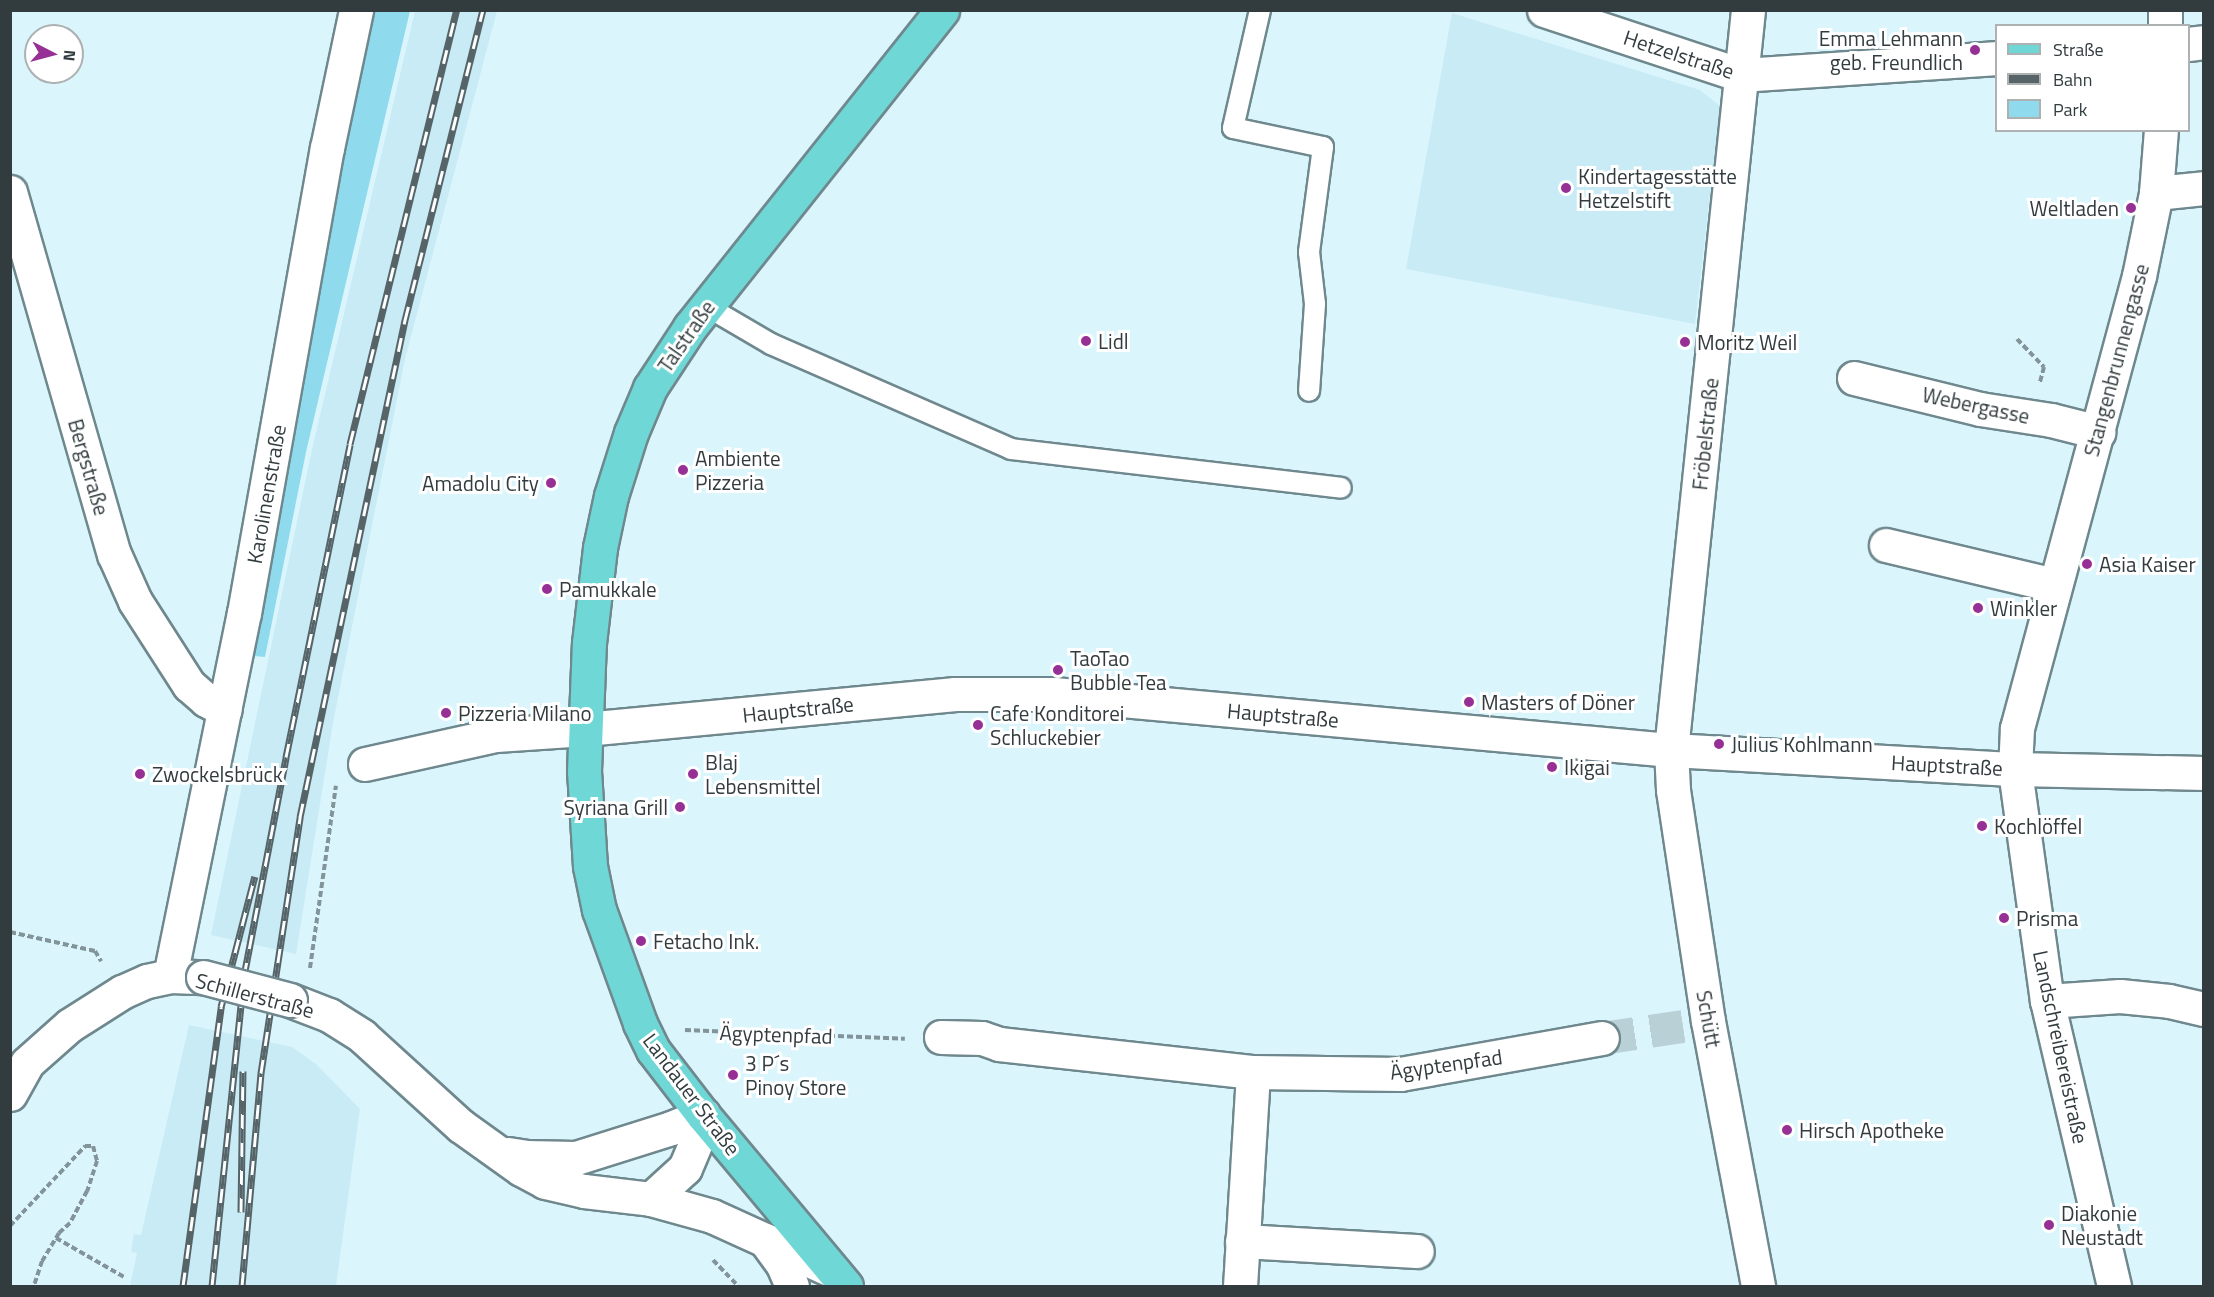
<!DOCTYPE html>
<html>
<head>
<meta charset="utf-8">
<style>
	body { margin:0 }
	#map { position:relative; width:2214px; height:1297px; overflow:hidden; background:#dbf5fd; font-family:"Titillium Web",sans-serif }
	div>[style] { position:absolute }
	.built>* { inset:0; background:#c8ebf5 }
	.green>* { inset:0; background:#90daed }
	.street-tunnel>* { height:33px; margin-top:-16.5px; transform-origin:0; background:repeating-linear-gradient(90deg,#b9d0d7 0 33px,transparent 0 49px) }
	.path>* { height:4px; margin-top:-2px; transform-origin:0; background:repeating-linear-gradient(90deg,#829499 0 6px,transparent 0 9px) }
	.roads { filter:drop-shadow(2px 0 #6f888e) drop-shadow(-2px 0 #6f888e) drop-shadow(0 2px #6f888e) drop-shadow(0 -2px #6f888e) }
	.lane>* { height:20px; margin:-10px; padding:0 10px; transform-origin:10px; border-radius:10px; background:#fff }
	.street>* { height:33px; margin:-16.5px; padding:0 16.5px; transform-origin:16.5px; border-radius:16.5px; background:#fff }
	.secondary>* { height:33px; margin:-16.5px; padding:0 16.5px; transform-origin:16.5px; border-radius:16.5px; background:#fff }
	.primary>* { height:33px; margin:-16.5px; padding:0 16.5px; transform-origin:16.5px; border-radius:16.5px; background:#6fd7d5 }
	.rail>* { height:7px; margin-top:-3.5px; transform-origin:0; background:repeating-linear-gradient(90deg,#fff 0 14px,#566468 0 28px); box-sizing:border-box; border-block:2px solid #566468 }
	.bridges { filter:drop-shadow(2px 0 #6f888e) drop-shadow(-2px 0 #6f888e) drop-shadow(0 2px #6f888e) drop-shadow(0 -2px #6f888e) }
	.secondary-bridge>* { height:33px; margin:-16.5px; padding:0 16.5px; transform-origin:16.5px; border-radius:16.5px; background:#fff }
	.dots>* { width:16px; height:16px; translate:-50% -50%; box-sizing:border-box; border:3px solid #fff; border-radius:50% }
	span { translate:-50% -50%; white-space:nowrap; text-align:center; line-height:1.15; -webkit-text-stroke:6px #fff; paint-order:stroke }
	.poi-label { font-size:21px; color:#323c3f }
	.right { translate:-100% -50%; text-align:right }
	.left { translate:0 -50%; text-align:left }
	.street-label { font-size:21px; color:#323c3f }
	.frame { position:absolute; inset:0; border:12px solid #323c3f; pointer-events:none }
	.legend { position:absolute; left:1995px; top:24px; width:195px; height:108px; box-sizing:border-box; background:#fff; border:2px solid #adb1b2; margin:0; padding:8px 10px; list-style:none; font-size:18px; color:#323c3f }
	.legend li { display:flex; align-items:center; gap:12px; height:30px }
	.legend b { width:30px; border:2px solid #adb1b2 }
	.north { position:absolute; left:24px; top:24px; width:60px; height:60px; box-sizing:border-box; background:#fff; border:2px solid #adb1b2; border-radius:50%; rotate:96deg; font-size:16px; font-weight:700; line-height:24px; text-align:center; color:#323c3f }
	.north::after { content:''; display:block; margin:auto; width:21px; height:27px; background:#973094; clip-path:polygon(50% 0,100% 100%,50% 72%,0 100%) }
</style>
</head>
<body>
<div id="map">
	<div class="built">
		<i style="clip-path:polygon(415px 11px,497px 11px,405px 359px,333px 723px,296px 954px,211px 935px,311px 454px)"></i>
		<i style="clip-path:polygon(1452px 13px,1700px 90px,1720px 106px,1695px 324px,1406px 269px)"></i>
		<i style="clip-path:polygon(189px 1025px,292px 1047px,316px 1064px,360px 1109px,336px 1286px,130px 1286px,137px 1253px,131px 1252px,134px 1234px,141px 1235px)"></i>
	</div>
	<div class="green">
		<i style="clip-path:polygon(373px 11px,410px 11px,306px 452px,265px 657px,254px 656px,339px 178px)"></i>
	</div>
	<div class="street-tunnel">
		<i style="left:1602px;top:1038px;width:82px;rotate:-8.4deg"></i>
	</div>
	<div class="path">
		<i style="left:2017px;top:339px;width:39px;rotate:46deg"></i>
		<i style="left:2044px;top:367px;width:16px;rotate:105deg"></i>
		<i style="left:10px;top:932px;width:87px;rotate:12.6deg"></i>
		<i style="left:95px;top:951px;width:12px;rotate:59deg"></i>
		<i style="left:310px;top:968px;width:184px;rotate:-81.9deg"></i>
		<i style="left:685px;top:1030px;width:220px;rotate:2.3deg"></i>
		<i style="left:10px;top:1226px;width:110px;rotate:-46.8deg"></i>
		<i style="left:85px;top:1146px;width:8px"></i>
		<i style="left:93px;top:1146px;width:16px;rotate:75deg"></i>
		<i style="left:97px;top:1161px;width:32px;rotate:108deg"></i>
		<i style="left:87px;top:1191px;width:36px;rotate:118deg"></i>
		<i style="left:70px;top:1223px;width:15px;rotate:138deg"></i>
		<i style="left:59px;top:1233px;width:33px;rotate:121deg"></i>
		<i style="left:42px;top:1261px;width:26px;rotate:108deg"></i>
		<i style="left:56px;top:1238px;width:78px;rotate:29.8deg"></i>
		<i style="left:713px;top:1260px;width:36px;rotate:46deg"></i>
	</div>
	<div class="roads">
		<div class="lane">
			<i style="left:1260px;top:10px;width:121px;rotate:102.9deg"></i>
			<i style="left:1233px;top:128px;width:92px;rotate:11.9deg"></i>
			<i style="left:1323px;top:147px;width:106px;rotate:97.6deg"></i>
			<i style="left:1309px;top:252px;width:52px;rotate:83.4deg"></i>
			<i style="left:1315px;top:304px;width:87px;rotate:93.9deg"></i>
			<i style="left:706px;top:306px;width:75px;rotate:30.3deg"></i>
			<i style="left:771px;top:344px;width:262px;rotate:23.6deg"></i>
			<i style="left:1011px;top:449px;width:332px;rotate:6.7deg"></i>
		</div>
		<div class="street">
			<i style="left:1544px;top:10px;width:207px;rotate:18.3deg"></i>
			<i style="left:1741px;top:75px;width:256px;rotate:-3.8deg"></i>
			<i style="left:1748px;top:10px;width:744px;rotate:95.94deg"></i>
			<i style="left:1671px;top:750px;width:40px;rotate:87.1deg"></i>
			<i style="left:1673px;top:790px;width:234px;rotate:81.4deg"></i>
			<i style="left:1708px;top:1021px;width:270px;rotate:79.3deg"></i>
			<i style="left:2165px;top:10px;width:16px;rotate:90deg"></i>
			<i style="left:2188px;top:44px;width:16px;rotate:-7deg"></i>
			<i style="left:10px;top:192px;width:377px;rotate:74deg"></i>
			<i style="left:114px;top:554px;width:51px;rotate:65.9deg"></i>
			<i style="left:135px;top:601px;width:100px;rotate:57.3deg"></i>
			<i style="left:189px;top:685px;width:23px;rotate:41deg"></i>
			<i style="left:206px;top:700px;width:21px;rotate:28deg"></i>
			<i style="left:2156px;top:193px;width:48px;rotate:-5.9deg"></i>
			<i style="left:1854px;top:378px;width:130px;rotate:13.8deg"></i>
			<i style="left:1980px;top:409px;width:72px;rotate:8.8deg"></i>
			<i style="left:2051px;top:420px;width:49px;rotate:14.3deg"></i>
			<i style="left:1886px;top:545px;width:173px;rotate:13.4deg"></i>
			<i style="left:365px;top:764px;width:134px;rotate:-12.5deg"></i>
			<i style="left:496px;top:735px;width:89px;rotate:-3.9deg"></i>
			<i style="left:585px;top:729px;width:372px;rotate:-5.4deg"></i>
			<i style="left:955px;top:694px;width:99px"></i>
			<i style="left:1054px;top:694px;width:620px;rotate:5.19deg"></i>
			<i style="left:1671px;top:750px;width:345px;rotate:3.2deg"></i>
			<i style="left:2015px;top:769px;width:189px;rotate:1.2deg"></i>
			<i style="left:170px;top:976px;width:370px;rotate:-78.5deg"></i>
			<i style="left:244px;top:613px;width:472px;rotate:-79.9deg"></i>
			<i style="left:327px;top:148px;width:141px;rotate:-78.1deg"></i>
			<i style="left:2047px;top:1001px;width:73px;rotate:-3.9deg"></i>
			<i style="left:2120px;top:996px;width:49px;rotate:5.8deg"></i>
			<i style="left:2169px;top:1001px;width:36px;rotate:13deg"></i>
			<i style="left:941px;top:1037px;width:41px;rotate:1.4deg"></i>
			<i style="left:982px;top:1038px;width:18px;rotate:19deg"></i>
			<i style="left:999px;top:1044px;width:256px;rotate:6.3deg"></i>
			<i style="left:1253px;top:1072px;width:147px;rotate:0.8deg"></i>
			<i style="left:1400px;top:1074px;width:205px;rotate:-10.1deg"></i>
			<i style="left:1242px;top:1241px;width:175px;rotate:3.3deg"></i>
			<i style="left:1240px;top:1286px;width:214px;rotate:-86.5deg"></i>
			<i style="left:2114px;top:1286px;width:293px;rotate:-103.2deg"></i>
			<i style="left:2047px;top:1001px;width:234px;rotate:-97.9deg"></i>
			<i style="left:2015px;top:769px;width:41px;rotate:-87.2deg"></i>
			<i style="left:2017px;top:728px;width:468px;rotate:-74.9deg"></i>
			<i style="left:2139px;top:276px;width:85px;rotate:-78.4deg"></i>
			<i style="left:2156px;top:193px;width:63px;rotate:-85.5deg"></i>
		</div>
		<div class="secondary">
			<i style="left:290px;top:1000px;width:42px;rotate:21deg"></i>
			<i style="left:329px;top:1015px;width:39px;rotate:32deg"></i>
			<i style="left:362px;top:1036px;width:134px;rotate:42.3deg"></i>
			<i style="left:461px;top:1126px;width:74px;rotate:35.6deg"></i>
			<i style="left:521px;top:1169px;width:27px;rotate:28deg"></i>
			<i style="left:545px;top:1182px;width:40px;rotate:13deg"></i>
			<i style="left:584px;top:1191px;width:67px;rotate:6.8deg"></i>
			<i style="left:651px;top:1199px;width:63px;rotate:15.6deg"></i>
			<i style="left:712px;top:1216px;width:133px;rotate:24.4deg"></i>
			<i style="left:10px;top:1094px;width:35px;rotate:-61deg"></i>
			<i style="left:27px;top:1063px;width:57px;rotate:-41.5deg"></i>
			<i style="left:70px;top:1025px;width:62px;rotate:-32.4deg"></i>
			<i style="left:122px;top:992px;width:27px;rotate:-24deg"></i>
			<i style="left:147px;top:981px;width:24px;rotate:-12deg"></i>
			<i style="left:170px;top:976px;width:33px;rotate:2deg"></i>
			<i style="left:508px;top:1154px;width:18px;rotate:9deg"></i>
			<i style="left:526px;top:1157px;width:50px;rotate:1.1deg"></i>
			<i style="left:576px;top:1158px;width:100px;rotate:-17.5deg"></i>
			<i style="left:671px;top:1128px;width:35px;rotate:-22deg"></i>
			<i style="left:651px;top:1199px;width:46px;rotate:-42.4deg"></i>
			<i style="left:685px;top:1168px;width:33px;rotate:-67deg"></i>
			<i style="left:698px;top:1138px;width:24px;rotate:-78deg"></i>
			<i style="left:765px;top:1240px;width:31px;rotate:54deg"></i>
			<i style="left:783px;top:1265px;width:23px;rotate:67deg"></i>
		</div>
		<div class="primary">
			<i style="left:846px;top:1286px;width:223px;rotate:-129.9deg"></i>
			<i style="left:703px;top:1115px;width:82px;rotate:-127.6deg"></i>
			<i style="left:653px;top:1050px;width:30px;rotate:-116deg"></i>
			<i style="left:640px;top:1023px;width:120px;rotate:-109.9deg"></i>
			<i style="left:599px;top:910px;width:45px;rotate:-101.6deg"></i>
			<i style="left:590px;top:866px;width:95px;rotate:-93.6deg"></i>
			<i style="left:584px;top:771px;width:128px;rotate:-87.8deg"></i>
			<i style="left:589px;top:643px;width:96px;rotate:-83.4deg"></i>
			<i style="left:600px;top:548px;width:53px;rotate:-78.1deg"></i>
			<i style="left:611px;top:496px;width:66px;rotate:-72.4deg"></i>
			<i style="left:631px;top:433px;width:49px;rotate:-67.1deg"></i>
			<i style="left:650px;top:388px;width:73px;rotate:-56.7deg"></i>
			<i style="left:690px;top:327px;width:405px;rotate:-51.5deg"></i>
		</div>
	</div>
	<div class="rail">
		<i style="left:241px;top:1212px;width:141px;rotate:-89.2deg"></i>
		<i style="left:183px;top:1286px;width:282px;rotate:-82.2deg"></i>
		<i style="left:221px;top:1007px;width:135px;rotate:-75.5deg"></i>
		<i style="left:212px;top:1286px;width:312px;rotate:-84.1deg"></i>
		<i style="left:244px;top:976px;width:223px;rotate:-79.1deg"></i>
		<i style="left:286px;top:757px;width:319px;rotate:-78.4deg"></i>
		<i style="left:350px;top:444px;width:447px;rotate:-76.2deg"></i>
		<i style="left:242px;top:1286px;width:214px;rotate:-84.9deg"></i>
		<i style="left:261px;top:1073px;width:259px;rotate:-81.3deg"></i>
		<i style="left:300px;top:817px;width:508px;rotate:-78.07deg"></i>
		<i style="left:405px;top:320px;width:320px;rotate:-75.9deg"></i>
	</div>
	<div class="bridges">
		<div class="secondary-bridge">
			<i style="left:203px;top:977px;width:90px;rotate:14.8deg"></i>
		</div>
	</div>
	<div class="dots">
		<i style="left:1975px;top:50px;background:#973094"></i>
		<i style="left:1566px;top:188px;background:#973094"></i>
		<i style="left:2131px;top:208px;background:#973094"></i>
		<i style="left:1086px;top:341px;background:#973094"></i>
		<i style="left:1685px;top:342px;background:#973094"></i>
		<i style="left:683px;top:470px;background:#973094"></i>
		<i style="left:551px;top:483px;background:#973094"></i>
		<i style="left:2087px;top:564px;background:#973094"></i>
		<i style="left:547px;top:589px;background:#973094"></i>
		<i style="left:1978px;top:608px;background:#973094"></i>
		<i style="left:1058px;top:670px;background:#973094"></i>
		<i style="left:1469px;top:702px;background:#973094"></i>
		<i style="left:446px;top:713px;background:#973094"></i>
		<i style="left:978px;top:725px;background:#973094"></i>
		<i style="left:1719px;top:744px;background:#973094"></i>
		<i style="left:1552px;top:767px;background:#973094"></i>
		<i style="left:140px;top:774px;background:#973094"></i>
		<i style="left:693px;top:774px;background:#973094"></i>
		<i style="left:680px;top:807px;background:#973094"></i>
		<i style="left:1982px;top:826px;background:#973094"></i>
		<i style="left:2004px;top:918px;background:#973094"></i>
		<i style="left:641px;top:941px;background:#973094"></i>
		<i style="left:733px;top:1075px;background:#973094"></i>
		<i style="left:1787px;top:1130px;background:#973094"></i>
		<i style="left:2049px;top:1225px;background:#973094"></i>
	</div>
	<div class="poi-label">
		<span class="right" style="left:1963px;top:50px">Emma Lehmann<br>geb. Freundlich</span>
		<span class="left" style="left:1578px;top:188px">Kindertagesstätte<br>Hetzelstift</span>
		<span class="right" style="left:2119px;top:208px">Weltladen</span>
		<span class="left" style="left:1098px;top:341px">Lidl</span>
		<span class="left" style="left:1697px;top:342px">Moritz Weil</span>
		<span class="left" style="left:695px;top:470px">Ambiente<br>Pizzeria</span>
		<span class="right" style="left:539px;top:483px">Amadolu City</span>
		<span class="left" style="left:2099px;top:564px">Asia Kaiser</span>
		<span class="left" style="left:559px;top:589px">Pamukkale</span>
		<span class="left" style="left:1990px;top:608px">Winkler</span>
		<span class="left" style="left:1070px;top:670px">TaoTao<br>Bubble Tea</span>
		<span class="left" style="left:1481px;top:702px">Masters of Döner</span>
		<span class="left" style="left:458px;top:713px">Pizzeria Milano</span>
		<span class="left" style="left:990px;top:725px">Cafe Konditorei<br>Schluckebier</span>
		<span class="left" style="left:1731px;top:744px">Julius Kohlmann</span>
		<span class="left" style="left:705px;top:774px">Blaj<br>Lebensmittel</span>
		<span class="left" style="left:1564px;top:767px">Ikigai</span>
		<span class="left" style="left:152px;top:774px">Zwockelsbrück</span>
		<span class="right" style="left:668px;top:807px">Syriana Grill</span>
		<span class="left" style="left:1994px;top:826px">Kochlöffel</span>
		<span class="left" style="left:2016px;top:918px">Prisma</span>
		<span class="left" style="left:653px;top:941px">Fetacho Ink.</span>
		<span class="left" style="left:745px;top:1075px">3 P´s<br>Pinoy Store</span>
		<span class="left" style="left:1799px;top:1130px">Hirsch Apotheke</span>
		<span class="left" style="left:2061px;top:1225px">Diakonie<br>Neustadt</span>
	</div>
	<div class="street-label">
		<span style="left:1679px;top:54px;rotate:18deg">Hetzelstraße</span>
		<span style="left:686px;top:336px;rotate:-55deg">Talstraße</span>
		<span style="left:2116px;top:360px;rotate:-75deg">Stangenbrunnengasse</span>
		<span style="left:1976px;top:405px;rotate:12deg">Webergasse</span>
		<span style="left:1705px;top:434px;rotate:-84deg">Fröbelstraße</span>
		<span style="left:89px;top:467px;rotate:74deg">Bergstraße</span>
		<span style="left:266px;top:494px;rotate:-80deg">Karolinenstraße</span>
		<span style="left:798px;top:709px;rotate:-6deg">Hauptstraße</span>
		<span style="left:1283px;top:715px;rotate:5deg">Hauptstraße</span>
		<span style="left:1947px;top:765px;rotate:3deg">Hauptstraße</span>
		<span style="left:255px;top:995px;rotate:15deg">Schillerstraße</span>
		<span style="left:1709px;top:1019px;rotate:80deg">Schütt</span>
		<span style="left:776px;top:1034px;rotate:2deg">Ägyptenpfad</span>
		<span style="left:2061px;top:1047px;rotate:78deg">Landschreibereistraße</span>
		<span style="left:1446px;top:1064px;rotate:-8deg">Ägyptenpfad</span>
		<span style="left:692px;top:1094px;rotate:53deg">Landauer Straße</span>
	</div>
	<div class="frame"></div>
	<ul class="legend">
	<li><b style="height:8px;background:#6fd7d5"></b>Straße</li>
	<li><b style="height:8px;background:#566468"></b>Bahn</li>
	<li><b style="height:16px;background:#90daed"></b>Park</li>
	</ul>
	<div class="north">N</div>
</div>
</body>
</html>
